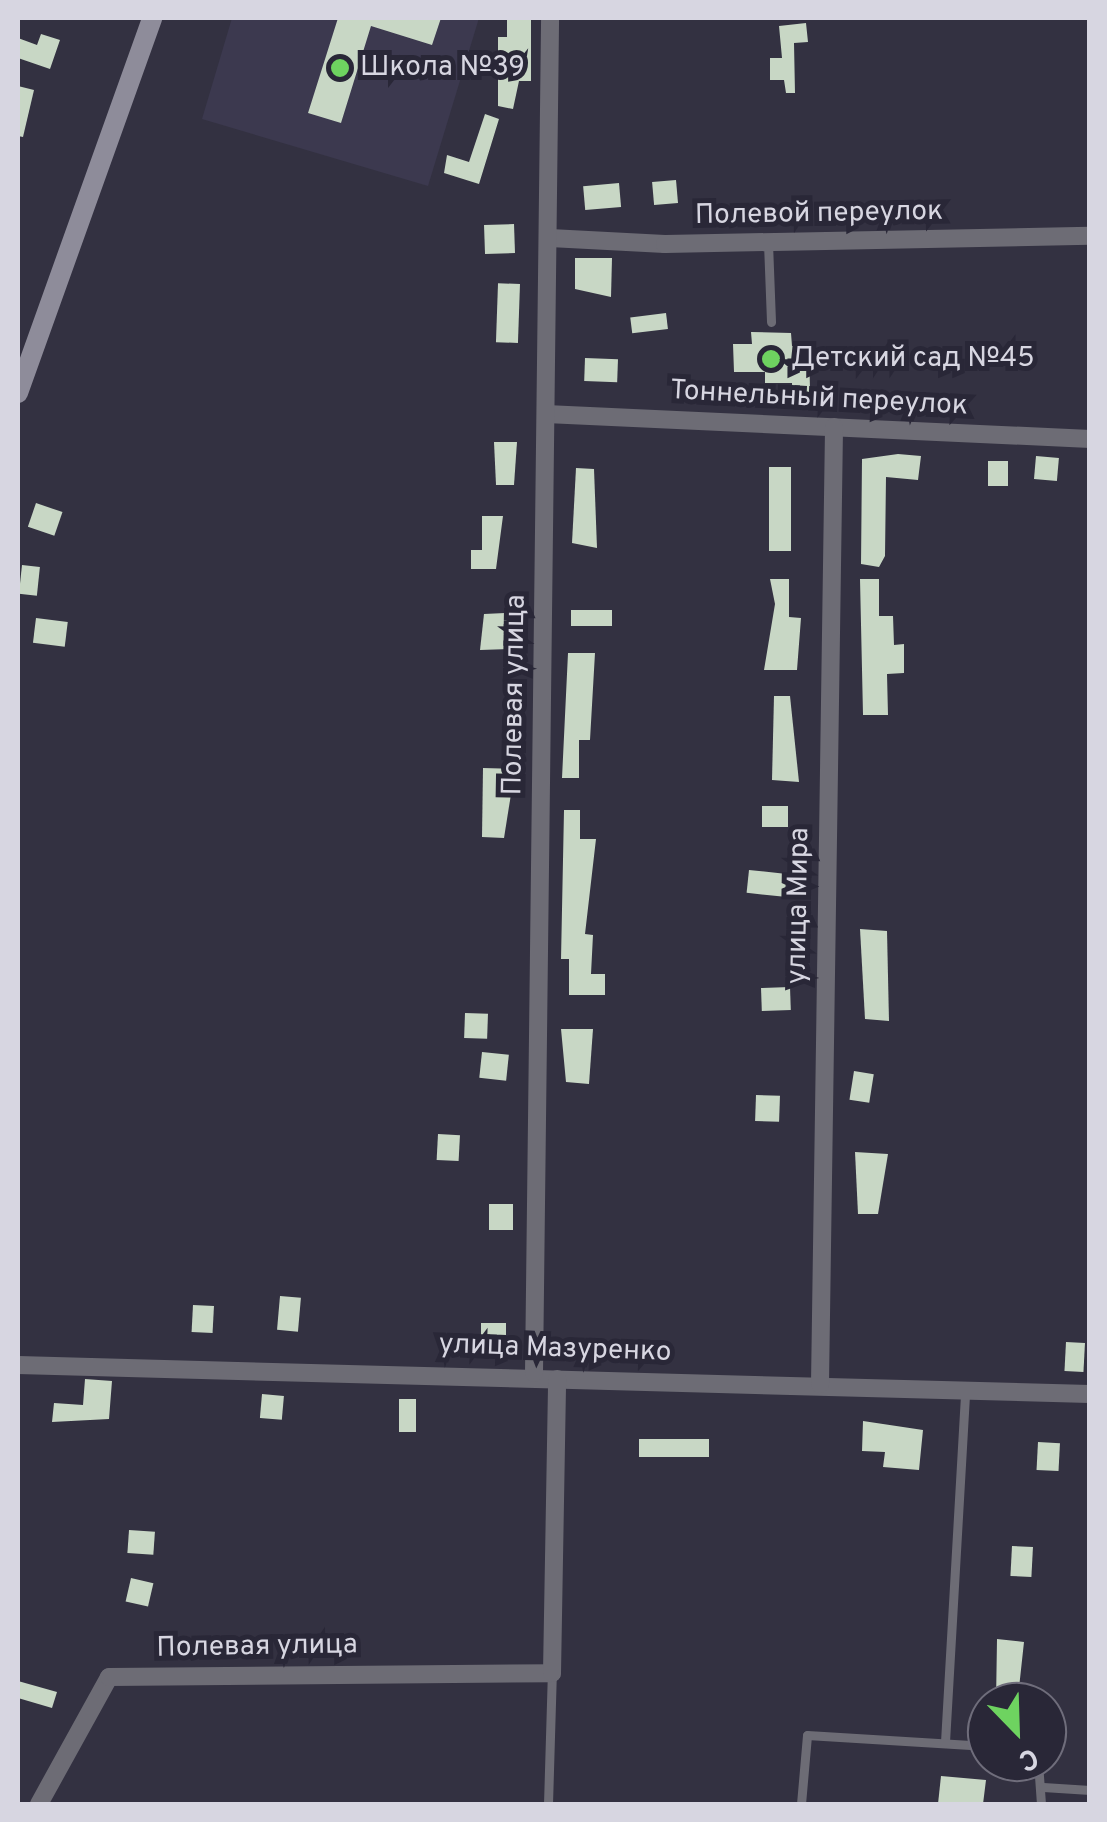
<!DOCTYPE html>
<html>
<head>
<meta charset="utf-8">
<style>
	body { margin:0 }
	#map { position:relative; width:1107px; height:1822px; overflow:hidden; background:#333141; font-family:Overpass,sans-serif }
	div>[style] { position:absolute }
	.built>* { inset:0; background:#3c394f }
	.building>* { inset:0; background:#c8d7c5; transform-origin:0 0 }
	.lane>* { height:9px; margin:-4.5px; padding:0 4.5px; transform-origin:4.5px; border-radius:4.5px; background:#6d6c75 }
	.street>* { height:18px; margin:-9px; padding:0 9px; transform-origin:9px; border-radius:9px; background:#6d6c75 }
	.secondary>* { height:20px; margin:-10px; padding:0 10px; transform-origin:10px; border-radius:10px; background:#8e8c9a }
	.dots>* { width:28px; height:28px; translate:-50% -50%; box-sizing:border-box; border:5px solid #292737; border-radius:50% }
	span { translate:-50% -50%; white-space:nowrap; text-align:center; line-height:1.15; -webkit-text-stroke:10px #292737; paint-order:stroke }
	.poi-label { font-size:28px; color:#d7d6e1 }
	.left { translate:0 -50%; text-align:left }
	.street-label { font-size:28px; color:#d7d6e1 }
	.frame { position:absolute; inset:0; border:20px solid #d7d6e1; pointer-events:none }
	.north { position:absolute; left:967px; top:1682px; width:100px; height:100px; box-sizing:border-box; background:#292737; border:2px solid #6f6d7b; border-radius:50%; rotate:157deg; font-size:28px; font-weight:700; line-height:40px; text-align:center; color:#d7d6e1 }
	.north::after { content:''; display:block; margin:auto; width:35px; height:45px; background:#6ed360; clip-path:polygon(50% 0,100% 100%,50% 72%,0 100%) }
</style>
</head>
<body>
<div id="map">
	<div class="built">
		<i style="clip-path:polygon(232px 18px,479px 18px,428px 186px,202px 119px)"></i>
	</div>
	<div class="building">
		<i style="clip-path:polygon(338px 18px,441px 18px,432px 45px,371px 26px,341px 123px,308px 113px)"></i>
		<i style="clip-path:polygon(507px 18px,531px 18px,531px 81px,519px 81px,513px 109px,498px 106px,498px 37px,507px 37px)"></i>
		<i style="clip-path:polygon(806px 23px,808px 42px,794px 43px,795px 93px,786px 93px,784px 80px,770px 80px,770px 58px,782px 58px,779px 26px)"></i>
		<i style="clip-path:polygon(41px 34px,60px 40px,50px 69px,18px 58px,18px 38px,37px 45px)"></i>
		<i style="clip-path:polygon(18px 86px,34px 90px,23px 137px,18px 136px)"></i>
		<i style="clip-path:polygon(485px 114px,499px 119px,479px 184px,444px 173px,447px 155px,469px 162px)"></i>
		<i style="left:676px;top:180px;width:23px;height:24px;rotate:85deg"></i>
		<i style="left:619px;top:183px;width:24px;height:36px;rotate:85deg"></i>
		<i style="left:514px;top:224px;width:29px;height:30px;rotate:88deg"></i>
		<i style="clip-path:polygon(575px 258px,612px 258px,611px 297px,575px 289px)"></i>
		<i style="left:520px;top:284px;width:59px;height:22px;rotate:92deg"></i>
		<i style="left:666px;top:313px;width:16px;height:36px;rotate:83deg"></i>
		<i style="clip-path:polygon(751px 332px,791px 333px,792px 346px,809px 346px,810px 390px,830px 391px,830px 409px,793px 408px,792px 383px,765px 383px,765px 372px,734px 372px,733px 344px,752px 344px)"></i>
		<i style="left:585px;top:358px;width:33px;height:23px;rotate:2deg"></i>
		<i style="clip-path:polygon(494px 442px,517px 442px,514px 485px,496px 485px)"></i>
		<i style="clip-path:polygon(898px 454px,921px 456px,918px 480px,886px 477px,885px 556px,879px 567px,861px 564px,862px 459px)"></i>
		<i style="left:1036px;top:456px;width:23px;height:23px;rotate:5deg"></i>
		<i style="left:988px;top:461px;width:20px;height:25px"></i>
		<i style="left:769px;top:467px;width:22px;height:84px"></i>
		<i style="clip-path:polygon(576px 468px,594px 469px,597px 548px,572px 543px)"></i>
		<i style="left:36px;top:503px;width:28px;height:25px;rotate:19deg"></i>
		<i style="clip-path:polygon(482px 516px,503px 516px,496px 569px,471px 569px,471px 550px,482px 550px)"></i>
		<i style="left:22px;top:565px;width:18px;height:29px;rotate:6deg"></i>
		<i style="clip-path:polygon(770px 579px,789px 579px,789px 617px,801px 618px,797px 670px,764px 670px,775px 604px)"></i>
		<i style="clip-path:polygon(860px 579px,879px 579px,879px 616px,893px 616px,894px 645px,904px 644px,904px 673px,887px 674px,888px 715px,863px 715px)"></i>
		<i style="left:571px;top:610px;width:41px;height:16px"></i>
		<i style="clip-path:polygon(505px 613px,512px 649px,480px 650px,484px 614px)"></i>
		<i style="left:36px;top:618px;width:32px;height:25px;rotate:7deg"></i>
		<i style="clip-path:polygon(568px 653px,595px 653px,590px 740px,579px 740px,579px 778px,562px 778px)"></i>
		<i style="clip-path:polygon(774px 696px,790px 696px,799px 782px,772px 780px)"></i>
		<i style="clip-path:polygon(483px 768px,515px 769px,504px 838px,482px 837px)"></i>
		<i style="left:762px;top:806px;width:26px;height:21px"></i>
		<i style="clip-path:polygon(564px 810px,580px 810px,580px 839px,596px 839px,585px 934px,593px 935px,591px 974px,605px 974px,605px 995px,569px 995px,569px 959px,561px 959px)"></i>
		<i style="left:749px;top:870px;width:38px;height:23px;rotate:6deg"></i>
		<i style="clip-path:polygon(860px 929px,887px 931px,889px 1021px,865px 1019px)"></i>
		<i style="left:790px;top:987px;width:23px;height:29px;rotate:88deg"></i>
		<i style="left:465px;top:1013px;width:23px;height:25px;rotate:2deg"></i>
		<i style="clip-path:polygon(561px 1029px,593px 1029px,589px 1084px,566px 1082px)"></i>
		<i style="left:482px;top:1052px;width:27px;height:26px;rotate:6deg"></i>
		<i style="left:854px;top:1071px;width:20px;height:29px;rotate:9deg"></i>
		<i style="left:756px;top:1095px;width:24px;height:26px;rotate:2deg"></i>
		<i style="left:438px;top:1134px;width:22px;height:26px;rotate:3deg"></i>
		<i style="clip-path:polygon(855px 1152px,888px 1154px,878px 1214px,858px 1214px)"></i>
		<i style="left:489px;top:1204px;width:24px;height:26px"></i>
		<i style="left:280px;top:1296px;width:21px;height:34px;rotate:5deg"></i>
		<i style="left:193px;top:1305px;width:21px;height:27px;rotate:3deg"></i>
		<i style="left:481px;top:1323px;width:25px;height:22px"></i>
		<i style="left:1066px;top:1342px;width:19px;height:29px;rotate:3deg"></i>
		<i style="clip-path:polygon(85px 1379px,112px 1381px,109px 1419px,52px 1422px,54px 1403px,83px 1405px)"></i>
		<i style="left:262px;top:1394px;width:22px;height:24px;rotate:5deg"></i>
		<i style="left:399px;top:1399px;width:17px;height:33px"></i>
		<i style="clip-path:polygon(863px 1421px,923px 1430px,919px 1470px,883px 1467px,885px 1452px,862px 1451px)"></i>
		<i style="left:639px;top:1439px;width:70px;height:18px"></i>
		<i style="left:1038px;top:1442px;width:22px;height:28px;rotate:3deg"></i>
		<i style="left:129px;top:1530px;width:26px;height:23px;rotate:4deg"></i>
		<i style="left:1012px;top:1546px;width:21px;height:30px;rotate:3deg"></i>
		<i style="left:131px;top:1578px;width:23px;height:24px;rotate:13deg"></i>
		<i style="clip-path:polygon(997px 1639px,1024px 1642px,1019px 1688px,1044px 1690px,1042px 1702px,996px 1702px)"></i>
		<i style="clip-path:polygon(18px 1681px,57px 1692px,52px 1708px,18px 1698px)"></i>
		<i style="clip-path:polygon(941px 1776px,986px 1780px,983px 1804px,938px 1804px)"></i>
	</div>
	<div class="lane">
		<i style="left:768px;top:243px;width:79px;rotate:87.8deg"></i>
		<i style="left:945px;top:1742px;width:353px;rotate:-86.7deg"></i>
		<i style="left:1038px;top:1762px;width:42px;rotate:85.9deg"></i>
		<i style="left:1043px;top:1787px;width:47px;rotate:3.7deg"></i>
		<i style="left:548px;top:1804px;width:131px;rotate:-88.3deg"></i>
		<i style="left:801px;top:1804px;width:69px;rotate:-85deg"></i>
		<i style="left:807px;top:1735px;width:180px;rotate:3.5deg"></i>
	</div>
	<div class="street">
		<i style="left:550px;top:238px;width:115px;rotate:3deg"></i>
		<i style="left:665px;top:244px;width:425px;rotate:-1.1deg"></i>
		<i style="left:546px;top:414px;width:545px;rotate:2.63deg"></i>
		<i style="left:18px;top:1365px;width:1072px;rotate:1.55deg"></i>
		<i style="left:534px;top:1373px;width:1355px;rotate:-89.32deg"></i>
		<i style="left:820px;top:1384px;width:957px;rotate:-89.16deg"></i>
		<i style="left:39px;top:1804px;width:145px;rotate:-61.1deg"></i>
		<i style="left:109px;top:1677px;width:443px;rotate:-0.5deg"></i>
		<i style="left:552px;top:1673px;width:294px;rotate:-89deg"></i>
	</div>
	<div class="secondary">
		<i style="left:18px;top:393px;width:398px;rotate:-70.3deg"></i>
	</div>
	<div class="dots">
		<i style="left:340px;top:68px;background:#6ed360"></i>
		<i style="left:771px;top:359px;background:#6ed360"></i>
	</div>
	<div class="poi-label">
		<span class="left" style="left:360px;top:68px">Школа №39</span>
		<span class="left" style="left:791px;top:359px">Детский сад №45</span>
	</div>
	<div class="street-label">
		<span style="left:819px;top:214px;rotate:-1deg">Полевой переулок</span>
		<span style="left:819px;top:399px;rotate:3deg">Тоннельный переулок</span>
		<span style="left:515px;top:695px;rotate:-89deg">Полевая улица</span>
		<span style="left:799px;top:906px;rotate:-89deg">улица Мира</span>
		<span style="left:555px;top:1349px;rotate:2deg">улица Мазуренко</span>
		<span style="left:257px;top:1647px;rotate:-1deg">Полевая улица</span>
	</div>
	<div class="frame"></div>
	<div class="north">С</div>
</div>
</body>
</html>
